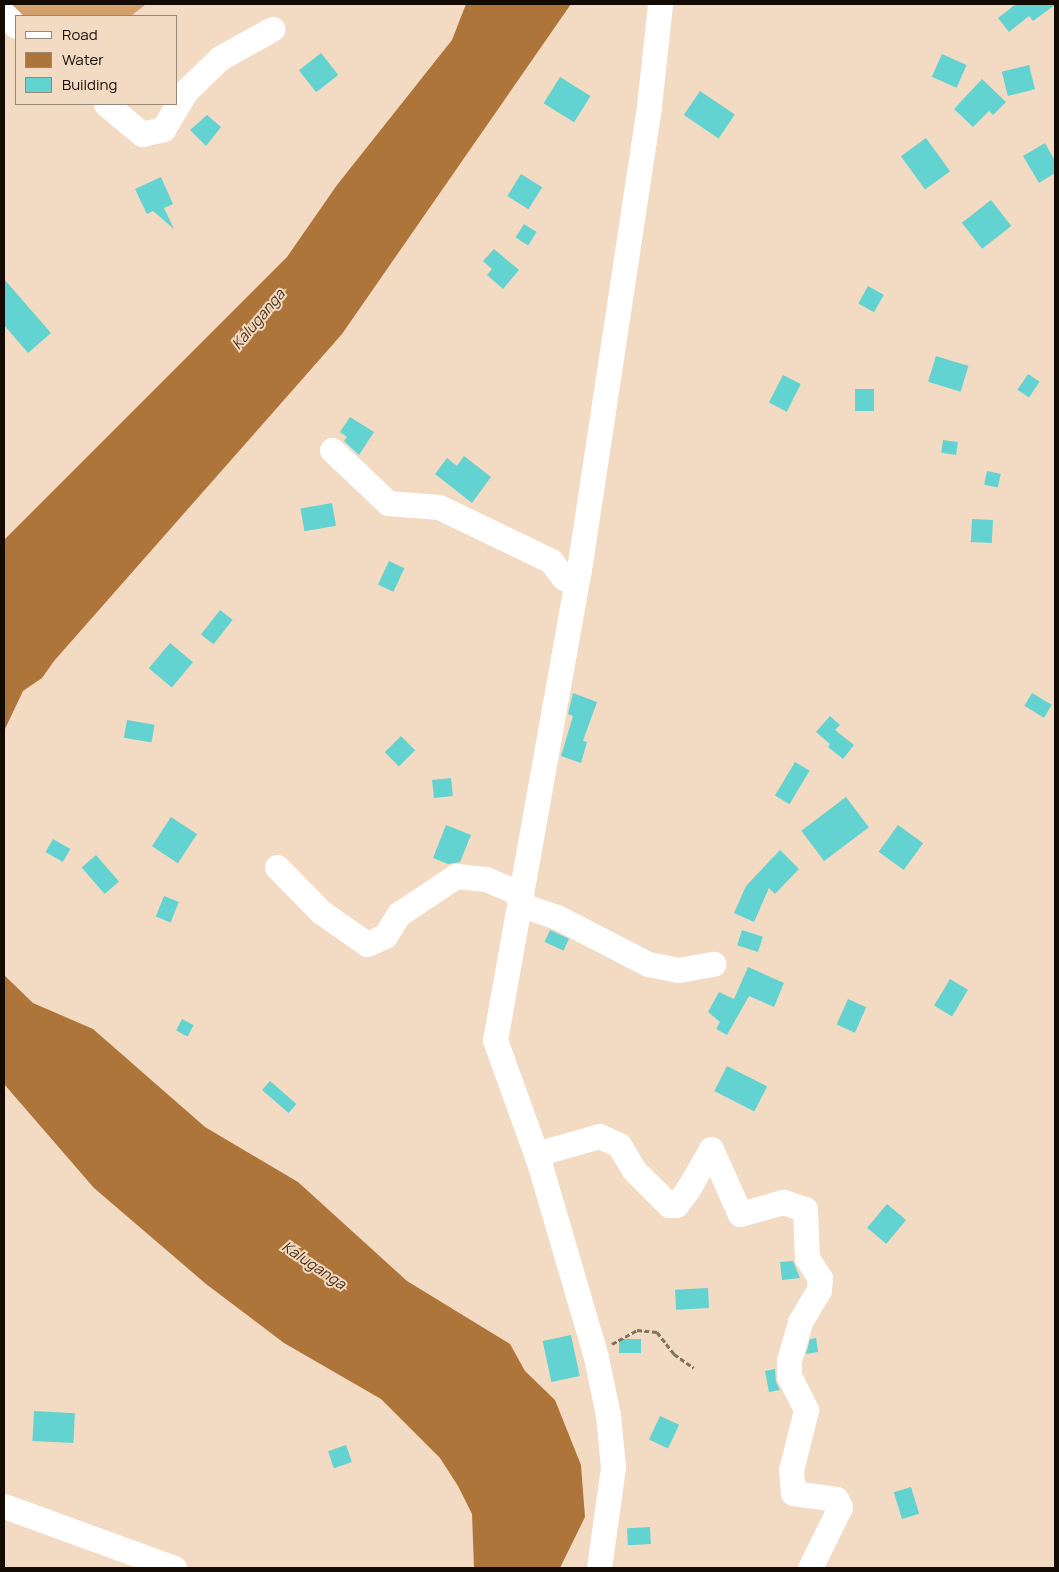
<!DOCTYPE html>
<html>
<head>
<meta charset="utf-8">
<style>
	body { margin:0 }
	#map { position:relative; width:1059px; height:1572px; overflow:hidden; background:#f3dac2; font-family:Manrope,sans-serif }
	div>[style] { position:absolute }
	.green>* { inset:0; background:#d4a16d }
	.water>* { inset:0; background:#ad7539 }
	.building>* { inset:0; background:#62d3d0; transform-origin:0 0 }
	.path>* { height:3px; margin-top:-1.5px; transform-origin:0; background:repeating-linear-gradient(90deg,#817161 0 5px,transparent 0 7.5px) }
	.minor>* { height:25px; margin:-12.5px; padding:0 12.5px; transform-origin:12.5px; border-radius:12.5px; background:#fff }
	span { translate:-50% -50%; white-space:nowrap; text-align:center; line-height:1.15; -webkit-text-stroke:4px #f3dac2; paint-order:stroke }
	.water-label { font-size:15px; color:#4a3117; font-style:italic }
	.frame { position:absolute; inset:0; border:5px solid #130b04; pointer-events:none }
	.legend { position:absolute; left:15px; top:15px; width:162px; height:90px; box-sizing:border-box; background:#f3dac2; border:1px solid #998776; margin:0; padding:6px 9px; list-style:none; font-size:15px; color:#130b04 }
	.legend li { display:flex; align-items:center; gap:10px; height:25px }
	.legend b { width:25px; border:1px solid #998776 }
</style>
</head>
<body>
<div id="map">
	<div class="green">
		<i style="clip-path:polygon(9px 4px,146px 4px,131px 16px,16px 16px)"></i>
	</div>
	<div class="water">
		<i style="clip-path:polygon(466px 4px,571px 4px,342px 334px,54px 661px,42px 678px,23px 691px,4px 731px,4px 540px,287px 257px,337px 185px,452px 40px)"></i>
		<i style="clip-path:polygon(4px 975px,33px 1003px,93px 1029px,205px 1127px,298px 1182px,407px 1281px,510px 1344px,525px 1371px,555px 1400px,581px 1465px,585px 1517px,560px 1568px,474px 1568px,472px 1514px,458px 1486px,440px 1458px,381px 1399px,284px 1343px,206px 1284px,94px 1188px,4px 1084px)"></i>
	</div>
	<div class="building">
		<i style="clip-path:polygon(1016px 4px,1055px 4px,1055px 5px,1033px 21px,1029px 16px,1009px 32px,998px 18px)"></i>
		<i style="left:321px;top:53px;width:28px;height:28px;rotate:52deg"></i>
		<i style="left:942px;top:54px;width:27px;height:25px;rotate:24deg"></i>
		<i style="left:1029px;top:65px;width:25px;height:28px;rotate:76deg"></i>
		<i style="left:560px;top:77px;width:36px;height:31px;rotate:32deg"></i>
		<i style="clip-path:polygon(982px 79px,1006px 102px,993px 115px,989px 111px,973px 127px,954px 109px)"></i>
		<i style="left:700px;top:91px;width:42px;height:29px;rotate:34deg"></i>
		<i style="clip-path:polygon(207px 115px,221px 127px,206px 146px,190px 130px)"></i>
		<i style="left:926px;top:138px;width:41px;height:31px;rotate:54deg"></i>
		<i style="clip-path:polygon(1045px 143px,1055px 161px,1055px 173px,1039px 183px,1023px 156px)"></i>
		<i style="left:521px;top:174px;width:25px;height:26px;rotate:32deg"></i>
		<i style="clip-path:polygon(161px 177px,173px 204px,164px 208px,174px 229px,153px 211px,147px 214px,135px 189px)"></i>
		<i style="left:991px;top:200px;width:33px;height:37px;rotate:52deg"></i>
		<i style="left:524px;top:224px;width:15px;height:16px;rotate:32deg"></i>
		<i style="clip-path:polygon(494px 249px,519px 270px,503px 289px,487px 275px,492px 269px,483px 261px)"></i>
		<i style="clip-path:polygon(4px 279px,51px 333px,28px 353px,4px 325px)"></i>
		<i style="left:868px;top:286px;width:18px;height:20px;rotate:29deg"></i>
		<i style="left:936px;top:356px;width:34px;height:27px;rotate:17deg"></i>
		<i style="left:1028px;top:374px;width:14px;height:19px;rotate:34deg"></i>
		<i style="left:783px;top:375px;width:20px;height:31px;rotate:27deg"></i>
		<i style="left:855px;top:389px;width:19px;height:22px"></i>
		<i style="clip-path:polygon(350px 417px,374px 432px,359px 455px,344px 441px,347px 437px,340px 432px)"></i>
		<i style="left:943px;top:440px;width:15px;height:13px;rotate:8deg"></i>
		<i style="clip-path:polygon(464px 456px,491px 477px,472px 503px,435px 474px,447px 458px,457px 466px)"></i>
		<i style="left:987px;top:471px;width:14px;height:14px;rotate:12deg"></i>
		<i style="left:332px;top:503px;width:23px;height:32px;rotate:80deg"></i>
		<i style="left:972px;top:519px;width:21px;height:23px;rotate:3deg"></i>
		<i style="left:389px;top:561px;width:17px;height:26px;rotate:25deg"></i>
		<i style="left:220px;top:610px;width:16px;height:31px;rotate:38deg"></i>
		<i style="left:170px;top:643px;width:30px;height:33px;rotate:40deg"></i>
		<i style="clip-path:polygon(573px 693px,597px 702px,583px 741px,587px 742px,581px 763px,561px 756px,573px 716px,568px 714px)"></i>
		<i style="left:1032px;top:693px;width:23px;height:15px;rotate:31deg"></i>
		<i style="clip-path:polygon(830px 716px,840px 725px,835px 730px,854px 745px,843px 759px,828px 747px,830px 744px,816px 732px)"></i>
		<i style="left:127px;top:720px;width:28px;height:18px;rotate:10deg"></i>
		<i style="left:401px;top:736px;width:20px;height:23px;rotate:45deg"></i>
		<i style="left:795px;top:762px;width:17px;height:39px;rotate:31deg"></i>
		<i style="left:451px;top:778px;width:18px;height:19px;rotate:84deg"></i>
		<i style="left:846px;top:797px;width:38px;height:56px;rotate:53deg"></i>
		<i style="left:171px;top:817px;width:31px;height:35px;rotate:33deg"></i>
		<i style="clip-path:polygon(446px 825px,471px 835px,460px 862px,448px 864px,433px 858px)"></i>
		<i style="left:898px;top:825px;width:31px;height:33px;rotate:36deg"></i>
		<i style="left:53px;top:839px;width:20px;height:15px;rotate:30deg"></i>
		<i style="clip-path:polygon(780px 850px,799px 869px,775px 894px,769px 888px,754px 922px,734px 913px,746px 886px)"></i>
		<i style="left:96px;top:855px;width:35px;height:19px;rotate:49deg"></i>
		<i style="left:164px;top:896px;width:16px;height:22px;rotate:22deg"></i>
		<i style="left:550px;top:930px;width:21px;height:13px;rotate:25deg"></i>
		<i style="left:742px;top:930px;width:22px;height:16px;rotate:18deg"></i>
		<i style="clip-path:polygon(748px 967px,784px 983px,774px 1007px,749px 996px,727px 1035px,716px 1029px,720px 1022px,708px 1012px,719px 992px,734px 999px)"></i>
		<i style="left:950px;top:979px;width:21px;height:31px;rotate:31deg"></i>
		<i style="left:848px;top:999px;width:20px;height:28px;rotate:24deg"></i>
		<i style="left:182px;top:1019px;width:13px;height:13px;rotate:27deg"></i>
		<i style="left:727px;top:1066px;width:45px;height:28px;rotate:27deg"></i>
		<i style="left:270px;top:1081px;width:35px;height:12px;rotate:41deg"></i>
		<i style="left:887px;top:1204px;width:25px;height:31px;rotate:40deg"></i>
		<i style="clip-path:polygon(793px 1261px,800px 1278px,782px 1280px,780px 1262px)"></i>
		<i style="left:708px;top:1288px;width:20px;height:33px;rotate:87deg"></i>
		<i style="left:571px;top:1335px;width:42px;height:29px;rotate:78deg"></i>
		<i style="clip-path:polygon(816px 1338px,818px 1352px,806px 1354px,810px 1339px)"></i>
		<i style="left:641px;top:1339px;width:14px;height:22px;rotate:90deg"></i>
		<i style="clip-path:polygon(775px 1369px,776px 1382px,780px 1390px,769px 1392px,765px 1371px)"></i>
		<i style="left:34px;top:1411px;width:41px;height:30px;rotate:3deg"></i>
		<i style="left:660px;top:1416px;width:21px;height:26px;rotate:25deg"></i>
		<i style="left:346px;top:1445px;width:18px;height:19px;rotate:71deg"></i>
		<i style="left:911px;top:1487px;width:28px;height:18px;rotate:73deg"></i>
		<i style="left:650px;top:1527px;width:17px;height:23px;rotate:87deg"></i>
	</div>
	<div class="path">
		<i style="left:612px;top:1344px;width:29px;rotate:-29deg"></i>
		<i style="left:637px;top:1330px;width:20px;rotate:6deg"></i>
		<i style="left:657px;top:1332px;width:28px;rotate:52deg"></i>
		<i style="left:674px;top:1354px;width:24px;rotate:35deg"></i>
	</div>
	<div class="minor">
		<i style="left:4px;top:14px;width:17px;rotate:45deg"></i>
		<i style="left:106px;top:104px;width:47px;rotate:39.8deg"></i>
		<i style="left:142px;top:134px;width:22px;rotate:-13deg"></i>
		<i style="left:163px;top:129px;width:44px;rotate:-58.8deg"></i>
		<i style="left:186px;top:91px;width:47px;rotate:-44.1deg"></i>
		<i style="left:220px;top:58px;width:60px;rotate:-29.1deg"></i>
		<i style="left:332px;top:450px;width:77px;rotate:43.4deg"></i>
		<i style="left:388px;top:503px;width:51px;rotate:4.5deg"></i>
		<i style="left:439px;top:507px;width:124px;rotate:25.7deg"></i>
		<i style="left:551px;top:561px;width:21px;rotate:53deg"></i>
		<i style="left:564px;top:578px;width:17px;rotate:-28deg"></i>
		<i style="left:277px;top:867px;width:63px;rotate:45.6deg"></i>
		<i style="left:321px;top:912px;width:56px;rotate:34.8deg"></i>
		<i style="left:367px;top:944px;width:20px;rotate:-24deg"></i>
		<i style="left:385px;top:936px;width:26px;rotate:-58deg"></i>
		<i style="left:399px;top:914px;width:69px;rotate:-33.7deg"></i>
		<i style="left:456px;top:876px;width:30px;rotate:6deg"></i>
		<i style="left:486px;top:879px;width:38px;rotate:23deg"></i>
		<i style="left:519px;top:904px;width:40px;rotate:18.9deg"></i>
		<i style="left:557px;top:917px;width:102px;rotate:27.3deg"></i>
		<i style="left:648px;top:964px;width:31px;rotate:11deg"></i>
		<i style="left:678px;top:970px;width:36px;rotate:-10deg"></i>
		<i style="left:536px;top:1154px;width:66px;rotate:-15.9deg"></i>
		<i style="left:599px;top:1136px;width:22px;rotate:24deg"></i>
		<i style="left:619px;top:1145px;width:29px;rotate:59deg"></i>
		<i style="left:634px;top:1170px;width:49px;rotate:45deg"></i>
		<i style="left:669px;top:1205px;width:7px"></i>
		<i style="left:676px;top:1205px;width:20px;rotate:-53deg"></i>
		<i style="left:688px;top:1189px;width:46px;rotate:-60.1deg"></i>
		<i style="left:711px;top:1149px;width:71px;rotate:66deg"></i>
		<i style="left:740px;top:1214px;width:45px;rotate:-15.6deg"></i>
		<i style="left:783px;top:1202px;width:23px;rotate:18deg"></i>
		<i style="left:805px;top:1209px;width:49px;rotate:87.7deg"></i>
		<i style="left:807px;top:1258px;width:24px;rotate:57deg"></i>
		<i style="left:820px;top:1278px;width:12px;rotate:95deg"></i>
		<i style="left:819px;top:1290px;width:37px;rotate:121deg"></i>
		<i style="left:800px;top:1322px;width:40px;rotate:106deg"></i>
		<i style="left:789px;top:1360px;width:16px;rotate:90deg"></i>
		<i style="left:789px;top:1376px;width:38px;rotate:63deg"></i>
		<i style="left:806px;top:1410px;width:62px;rotate:104deg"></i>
		<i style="left:791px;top:1470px;width:23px;rotate:85deg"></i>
		<i style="left:793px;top:1493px;width:43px;rotate:7.9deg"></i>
		<i style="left:836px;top:1499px;width:9px;rotate:63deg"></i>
		<i style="left:840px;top:1507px;width:68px;rotate:116.2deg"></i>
		<i style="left:4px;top:1506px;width:181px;rotate:20deg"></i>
		<i style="left:599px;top:1568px;width:102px;rotate:-82.1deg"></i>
		<i style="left:613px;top:1467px;width:52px;rotate:-95.5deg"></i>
		<i style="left:608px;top:1415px;width:59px;rotate:-101.7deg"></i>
		<i style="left:596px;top:1357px;width:200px;rotate:-106.3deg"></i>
		<i style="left:540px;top:1165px;width:133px;rotate:-109.8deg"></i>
		<i style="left:495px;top:1040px;width:485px;rotate:-79.9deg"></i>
		<i style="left:580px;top:563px;width:462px;rotate:-81.4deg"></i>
		<i style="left:649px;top:106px;width:103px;rotate:-83.8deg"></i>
	</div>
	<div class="water-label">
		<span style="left:258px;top:319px;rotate:-50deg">Kaluganga</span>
		<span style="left:314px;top:1265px;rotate:34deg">Kaluganga</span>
	</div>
	<div class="frame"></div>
	<ul class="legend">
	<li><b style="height:6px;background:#fff"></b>Road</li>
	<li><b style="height:14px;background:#ad7539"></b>Water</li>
	<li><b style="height:14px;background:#62d3d0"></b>Building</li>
	</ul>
</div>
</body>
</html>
